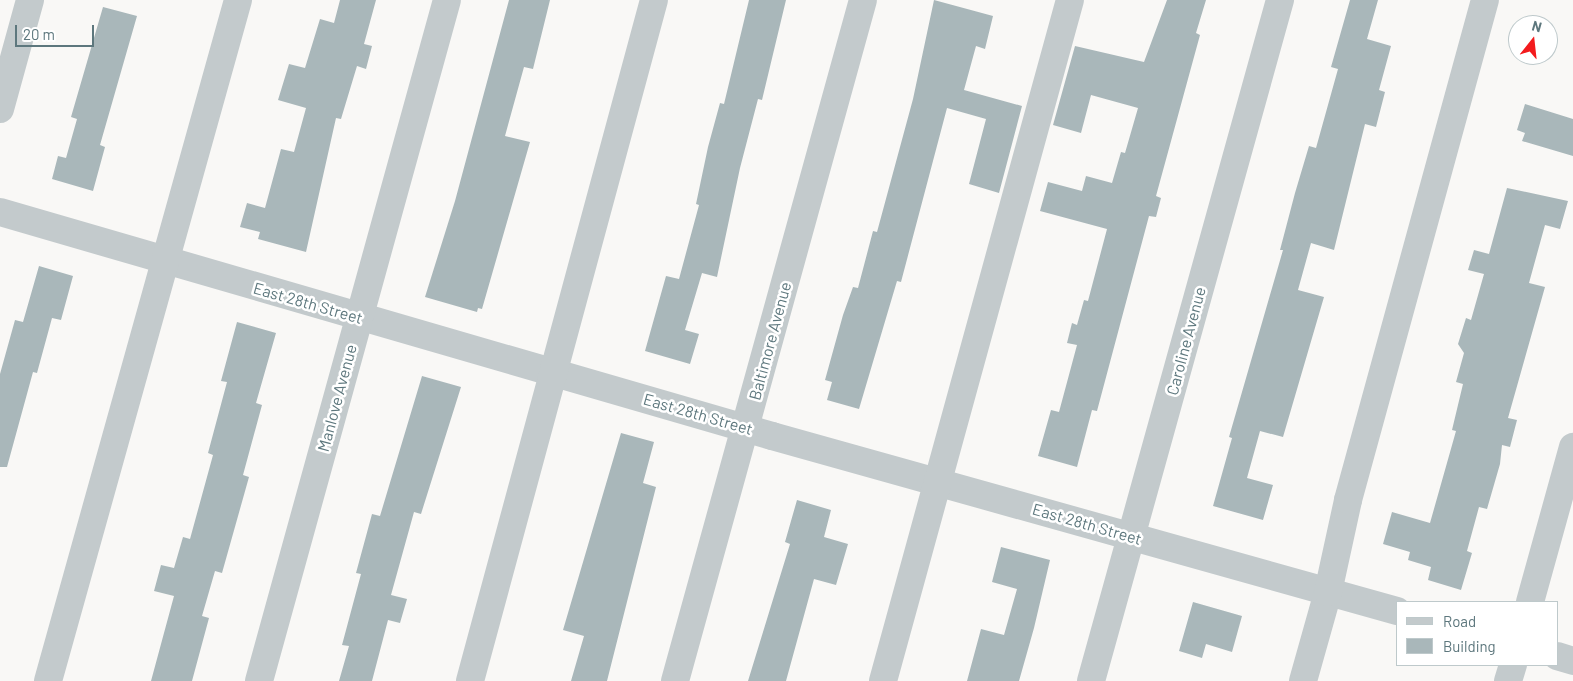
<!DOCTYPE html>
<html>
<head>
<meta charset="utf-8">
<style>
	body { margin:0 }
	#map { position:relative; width:1573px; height:681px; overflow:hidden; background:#f9f8f6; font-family:Barlow,sans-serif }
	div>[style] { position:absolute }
	.building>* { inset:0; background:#a9b7ba }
	.minor>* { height:28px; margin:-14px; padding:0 14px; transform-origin:14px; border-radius:14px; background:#c3cacc }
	span { translate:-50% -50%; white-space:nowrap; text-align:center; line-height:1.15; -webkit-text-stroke:5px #fff; paint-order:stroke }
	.street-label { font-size:16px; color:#5d777d }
	.legend { position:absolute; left:1396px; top:601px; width:162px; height:65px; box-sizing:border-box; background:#fff; border:1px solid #bec9cb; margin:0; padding:6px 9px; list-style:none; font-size:15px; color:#5d777d }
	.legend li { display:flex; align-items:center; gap:10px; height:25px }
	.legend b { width:25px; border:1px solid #bec9cb }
	.north { position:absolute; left:1508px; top:15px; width:50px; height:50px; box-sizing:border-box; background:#fff; border:1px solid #bec9cb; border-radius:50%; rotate:16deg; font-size:14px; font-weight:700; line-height:20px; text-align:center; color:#5d777d }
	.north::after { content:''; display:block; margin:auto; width:18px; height:22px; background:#f31b1d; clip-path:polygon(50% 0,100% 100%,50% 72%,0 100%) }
	.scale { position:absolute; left:15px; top:25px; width:79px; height:22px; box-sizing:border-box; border:2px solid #5d777d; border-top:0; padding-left:6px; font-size:15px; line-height:18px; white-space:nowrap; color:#5d777d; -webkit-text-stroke:4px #fff; paint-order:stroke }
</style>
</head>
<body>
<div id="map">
	<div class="building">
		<i style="clip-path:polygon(340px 0,376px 0,364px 44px,372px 46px,366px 69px,357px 66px,341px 119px,336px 118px,306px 252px,258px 239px,260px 232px,240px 227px,247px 203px,265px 208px,281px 149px,294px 152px,306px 108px,278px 100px,289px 64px,305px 68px,320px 19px,334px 23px)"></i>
		<i style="clip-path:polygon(509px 0,550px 0,533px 69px,524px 67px,505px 136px,530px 142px,482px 309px,478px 308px,477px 312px,425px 297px,455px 201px)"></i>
		<i style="clip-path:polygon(749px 0,786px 0,762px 100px,758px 99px,740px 168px,717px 277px,702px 273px,685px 330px,699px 334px,690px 364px,645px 351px,666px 276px,679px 279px,699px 205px,696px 204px,708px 147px,720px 103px,724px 104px)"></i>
		<i style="clip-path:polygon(934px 0,993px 16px,985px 49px,976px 46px,964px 90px,1022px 106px,999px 193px,969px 184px,986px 119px,947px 108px,901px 282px,897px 281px,859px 409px,827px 400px,832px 382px,825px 380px,843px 315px,853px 287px,858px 288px,873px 231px,877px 232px,913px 99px)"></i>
		<i style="clip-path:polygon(1167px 0,1206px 0,1196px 33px,1200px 35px,1156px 196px,1161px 198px,1156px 217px,1149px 216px,1097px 411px,1092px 410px,1077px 467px,1038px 456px,1051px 410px,1059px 412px,1077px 345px,1067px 343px,1072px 323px,1077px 325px,1084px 300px,1088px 301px,1107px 229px,1040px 211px,1048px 182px,1082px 191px,1086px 176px,1112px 183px,1121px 152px,1125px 153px,1138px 108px,1091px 95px,1081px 133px,1053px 125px,1075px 46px,1144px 62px)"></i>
		<i style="clip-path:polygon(1350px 0,1378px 0,1367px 39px,1391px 46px,1379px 90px,1385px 92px,1376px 127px,1365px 124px,1334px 250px,1311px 243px,1298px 290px,1324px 297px,1283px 437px,1260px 431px,1247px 478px,1273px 485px,1263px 520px,1213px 506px,1232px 438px,1229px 437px,1283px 250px,1280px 250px,1295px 193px,1309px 146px,1316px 148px,1338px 69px,1331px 67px)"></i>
		<i style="clip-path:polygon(103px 7px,137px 16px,100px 145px,105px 147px,93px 191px,52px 179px,58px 156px,66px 158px,77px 119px,71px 117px)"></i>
		<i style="clip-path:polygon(1525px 104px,1573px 119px,1573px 156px,1522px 141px,1525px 133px,1517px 130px)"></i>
		<i style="clip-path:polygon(1507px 188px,1568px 201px,1560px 229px,1545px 225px,1529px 283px,1545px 287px,1508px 418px,1517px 420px,1510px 447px,1502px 445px,1500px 464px,1487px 509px,1479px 507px,1467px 551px,1472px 553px,1461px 590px,1428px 580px,1431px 567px,1408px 560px,1410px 552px,1383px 544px,1392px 512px,1430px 523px,1456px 431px,1452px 430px,1463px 384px,1456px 382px,1464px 353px,1458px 344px,1466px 318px,1471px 320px,1484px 274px,1468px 270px,1474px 250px,1489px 254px)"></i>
		<i style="clip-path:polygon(39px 266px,73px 276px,61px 320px,52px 318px,37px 373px,33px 372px,7px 467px,0 467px,0 374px,15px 320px,23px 322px)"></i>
		<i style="clip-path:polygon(237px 322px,276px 333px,256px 403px,262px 405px,243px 475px,249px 477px,222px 573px,215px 571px,202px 616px,209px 618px,192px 681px,151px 681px,174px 596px,154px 591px,161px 565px,174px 568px,183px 537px,190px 539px,213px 455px,208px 453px,227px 382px,221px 381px)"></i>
		<i style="clip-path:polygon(422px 376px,461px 387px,421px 514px,414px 512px,391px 595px,407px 599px,400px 623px,388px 620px,372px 681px,339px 681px,349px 646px,342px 645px,361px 574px,356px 573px,372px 514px,380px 516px)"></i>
		<i style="clip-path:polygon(621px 433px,654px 442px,643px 483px,656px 487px,607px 681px,571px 681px,584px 636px,563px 630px)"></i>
		<i style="clip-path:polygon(797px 500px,831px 510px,824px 537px,848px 544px,836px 585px,814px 579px,786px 681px,748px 681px,790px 544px,785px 542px)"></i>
		<i style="clip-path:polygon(1001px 547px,1050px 560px,1034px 628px,1019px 681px,967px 681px,981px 629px,1004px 635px,1017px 589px,992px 582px)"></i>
		<i style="clip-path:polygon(1193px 602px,1242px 616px,1232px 652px,1206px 644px,1202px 658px,1179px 651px)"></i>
	</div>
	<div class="minor">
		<i style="left:0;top:109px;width:113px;rotate:-74.6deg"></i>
		<i style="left:0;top:212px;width:804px;rotate:16.18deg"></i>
		<i style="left:772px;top:436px;width:649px;rotate:15.64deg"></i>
		<i style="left:1530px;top:602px;width:161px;rotate:-74.5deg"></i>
		<i style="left:1557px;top:656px;width:17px;rotate:17deg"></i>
		<i style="left:48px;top:681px;width:707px;rotate:-74.41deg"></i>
		<i style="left:259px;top:681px;width:706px;rotate:-74.57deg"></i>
		<i style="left:470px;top:681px;width:705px;rotate:-74.88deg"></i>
		<i style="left:675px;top:681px;width:706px;rotate:-74.57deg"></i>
		<i style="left:883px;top:681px;width:706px;rotate:-74.65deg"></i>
		<i style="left:1091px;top:681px;width:707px;rotate:-74.49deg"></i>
		<i style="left:1303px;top:681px;width:92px;rotate:-74.3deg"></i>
		<i style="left:1328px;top:592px;width:94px;rotate:-77.7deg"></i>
		<i style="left:1348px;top:500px;width:518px;rotate:-74.68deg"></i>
		<i style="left:1508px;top:681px;width:17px;rotate:-73deg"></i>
	</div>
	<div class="street-label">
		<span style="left:308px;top:303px;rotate:16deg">East 28th Street</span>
		<span style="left:770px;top:341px;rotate:-75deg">Baltimore Avenue</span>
		<span style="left:1186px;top:341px;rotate:-75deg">Caroline Avenue</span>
		<span style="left:337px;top:398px;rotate:-75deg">Manlove Avenue</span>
		<span style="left:698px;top:414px;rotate:16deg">East 28th Street</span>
		<span style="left:1087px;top:524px;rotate:16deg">East 28th Street</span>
	</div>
	<ul class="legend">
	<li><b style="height:6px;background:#c3cacc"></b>Road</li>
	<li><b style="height:14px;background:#a9b7ba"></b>Building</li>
	</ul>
	<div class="north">N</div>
	<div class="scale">20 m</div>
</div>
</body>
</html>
